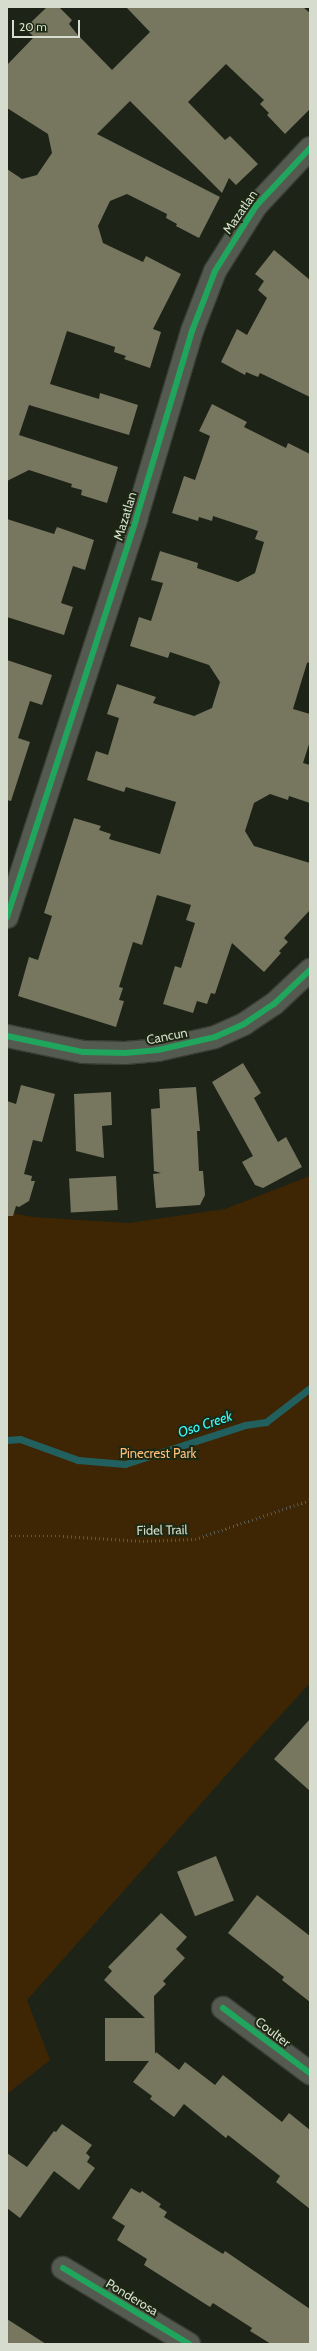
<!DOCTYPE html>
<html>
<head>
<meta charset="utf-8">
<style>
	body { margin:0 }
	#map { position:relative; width:317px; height:2351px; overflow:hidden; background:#1d2317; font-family:Cabin,sans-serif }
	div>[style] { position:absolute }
	.green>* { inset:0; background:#3e2605 }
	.stream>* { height:7px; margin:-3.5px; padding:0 3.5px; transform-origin:3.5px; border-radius:3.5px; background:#22605f }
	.building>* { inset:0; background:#77765f; transform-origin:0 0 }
	.path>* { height:2.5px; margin-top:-1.25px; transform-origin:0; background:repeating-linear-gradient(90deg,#565a52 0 1px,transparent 0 4px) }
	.roads { filter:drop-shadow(1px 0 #383e34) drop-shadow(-1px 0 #383e34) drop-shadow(0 1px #383e34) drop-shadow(0 -1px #383e34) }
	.street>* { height:22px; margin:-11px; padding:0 11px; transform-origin:11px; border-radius:11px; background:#555a51 }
	.cycleway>* { height:6px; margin:-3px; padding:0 3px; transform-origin:3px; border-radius:3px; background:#20a55d }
	span { translate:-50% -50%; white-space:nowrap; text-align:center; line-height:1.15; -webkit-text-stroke:4px #1c2812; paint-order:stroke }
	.street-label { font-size:13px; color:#d6ddcf }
	.park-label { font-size:13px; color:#febd79 }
	.water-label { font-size:14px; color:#3df9f9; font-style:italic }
	.frame { position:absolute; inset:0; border:8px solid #d6ddcf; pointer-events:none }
	.scale { position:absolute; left:12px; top:20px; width:68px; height:18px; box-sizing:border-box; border:2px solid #d6ddcf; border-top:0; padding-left:5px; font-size:12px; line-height:14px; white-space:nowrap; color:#d6ddcf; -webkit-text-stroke:3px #1c2812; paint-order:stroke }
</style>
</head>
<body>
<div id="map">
	<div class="green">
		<i style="clip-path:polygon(310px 1176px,310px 1683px,236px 1764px,27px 2000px,50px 2060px,7px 2094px,7px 1212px,33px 1217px,129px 1223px,225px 1209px)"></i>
	</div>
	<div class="stream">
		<i style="left:7px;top:1440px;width:13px;rotate:-4deg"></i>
		<i style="left:20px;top:1439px;width:62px;rotate:19.9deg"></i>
		<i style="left:78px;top:1460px;width:47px;rotate:4.9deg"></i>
		<i style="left:125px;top:1464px;width:126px;rotate:-18deg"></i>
		<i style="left:245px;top:1425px;width:21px;rotate:-8deg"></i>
		<i style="left:266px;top:1422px;width:56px;rotate:-37.7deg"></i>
	</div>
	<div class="building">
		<i style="clip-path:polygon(47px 7px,59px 7px,72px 20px,69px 24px,77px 34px,112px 70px,150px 32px,126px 7px,303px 7px,310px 13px,310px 109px,285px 134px,267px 115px,269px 113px,260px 104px,264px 100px,226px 64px,188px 102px,225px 140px,230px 136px,258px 164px,236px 185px,229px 178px,222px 193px,130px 101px,97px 134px,220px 197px,199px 238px,176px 226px,177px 224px,166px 218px,167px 214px,127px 194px,110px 201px,98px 226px,103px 243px,143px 262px,146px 256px,181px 274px,153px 329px,161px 332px,150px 368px,124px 359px,126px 356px,114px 352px,115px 347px,67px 331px,50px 384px,99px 399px,100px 393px,138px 405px,129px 435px,29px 405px,19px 435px,118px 467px,107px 503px,81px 495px,82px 490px,71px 487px,72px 484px,29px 470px,7px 481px,7px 169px,22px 179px,37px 175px,52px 153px,48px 134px,7px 108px,7px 65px,34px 37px,25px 28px)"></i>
		<i style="clip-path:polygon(274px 250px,310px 280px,310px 397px,260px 373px,258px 377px,246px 372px,245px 375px,221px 362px,237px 329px,247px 335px,267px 298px,258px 290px,264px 281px,255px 274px)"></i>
		<i style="clip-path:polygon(212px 404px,247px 422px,244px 427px,286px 448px,288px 443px,310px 454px,310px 662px,307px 663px,293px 709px,310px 714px,310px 741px,303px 763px,310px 765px,310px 803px,289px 796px,288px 800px,270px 794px,254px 803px,245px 831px,254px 846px,310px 863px,310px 910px,284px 938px,288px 942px,279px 951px,281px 953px,264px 972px,232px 943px,215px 994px,211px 993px,207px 1004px,197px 1001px,193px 1013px,163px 1004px,175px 966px,181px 968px,195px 923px,186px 920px,191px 905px,157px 895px,142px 945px,133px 942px,119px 987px,123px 988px,119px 1000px,124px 1001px,116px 1027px,18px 996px,29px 957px,38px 960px,52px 916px,44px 913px,74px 818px,101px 826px,99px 830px,111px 834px,109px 839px,160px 854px,176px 802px,126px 787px,124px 792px,87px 780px,96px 751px,108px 755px,119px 718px,107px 714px,117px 684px,156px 697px,153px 703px,194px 716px,212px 708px,220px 682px,209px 665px,170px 652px,168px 658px,130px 646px,139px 617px,151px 621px,163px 583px,151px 580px,160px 551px,198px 563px,197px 568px,238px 582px,255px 573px,264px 542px,255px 539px,258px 531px,213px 516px,212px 521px,199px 517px,198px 521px,172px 513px,184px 476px,195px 480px,210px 436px,199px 431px)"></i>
		<i style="clip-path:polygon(7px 519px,54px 534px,57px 527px,94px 540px,85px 570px,73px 566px,61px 603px,73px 607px,64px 635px,7px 617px)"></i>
		<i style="clip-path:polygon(7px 660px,52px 675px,42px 705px,30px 701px,18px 738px,30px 742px,11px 801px,7px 800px)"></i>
		<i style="clip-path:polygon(243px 1063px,261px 1093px,254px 1098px,278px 1142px,286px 1137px,302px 1167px,263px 1188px,255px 1185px,242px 1162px,253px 1156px,212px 1082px)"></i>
		<i style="clip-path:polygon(21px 1085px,55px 1094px,42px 1142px,33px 1140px,24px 1174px,32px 1176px,31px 1181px,35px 1181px,29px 1201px,19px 1207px,16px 1206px,13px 1216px,7px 1216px,7px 1101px,16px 1104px)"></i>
		<i style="clip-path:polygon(196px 1087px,200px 1131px,197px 1131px,199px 1171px,203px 1171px,205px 1195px,200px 1205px,156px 1208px,153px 1174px,161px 1173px,154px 1171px,151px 1109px,160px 1108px,159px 1089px)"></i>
		<i style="clip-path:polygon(111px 1092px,112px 1125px,102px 1126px,104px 1158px,76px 1151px,74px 1094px)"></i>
		<i style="left:116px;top:1176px;width:34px;height:47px;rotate:87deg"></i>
		<i style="clip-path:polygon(310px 1719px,310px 1791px,274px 1759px)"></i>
		<i style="left:216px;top:1856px;width:48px;height:42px;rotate:68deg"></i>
		<i style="clip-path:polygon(257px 1895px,310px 1936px,310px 2002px,282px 1980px,284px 1977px,228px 1933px)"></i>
		<i style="clip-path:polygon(161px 1913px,187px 1937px,176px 1949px,185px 1958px,163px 1981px,166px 1984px,154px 1996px,155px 2054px,156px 2052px,179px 2070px,185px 2062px,215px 2085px,223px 2075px,282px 2122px,289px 2113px,310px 2130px,310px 2209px,276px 2182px,280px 2176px,228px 2135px,226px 2138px,184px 2104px,174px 2117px,150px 2099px,152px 2096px,133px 2082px,149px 2061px,105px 2061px,105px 2018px,145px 2018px,104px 1980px,112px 1971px,108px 1967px)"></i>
		<i style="clip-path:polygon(62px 2124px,92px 2145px,86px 2153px,90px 2157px,87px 2162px,95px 2168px,79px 2190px,54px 2171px,20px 2218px,7px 2208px,7px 2153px,27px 2167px,54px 2131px,56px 2132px)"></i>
		<i style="clip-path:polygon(131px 2188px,140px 2193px,142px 2191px,161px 2204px,159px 2207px,167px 2212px,164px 2217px,223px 2254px,225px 2251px,310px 2309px,310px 2344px,271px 2344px,250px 2331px,252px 2328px,213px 2303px,210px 2307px,144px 2265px,147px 2259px,117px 2240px,125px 2226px,112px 2218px)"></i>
		<i style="clip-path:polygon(7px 2319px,46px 2344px,7px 2344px)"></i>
	</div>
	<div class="path">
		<i style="left:7px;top:1536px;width:56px"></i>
		<i style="left:63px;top:1536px;width:80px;rotate:3.6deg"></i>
		<i style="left:143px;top:1541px;width:52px;rotate:-2.2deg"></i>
		<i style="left:195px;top:1539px;width:121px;rotate:-18.7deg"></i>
	</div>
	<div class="roads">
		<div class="street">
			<i style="left:7px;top:917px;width:418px;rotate:-72deg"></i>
			<i style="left:136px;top:519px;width:196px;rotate:-73.4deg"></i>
			<i style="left:192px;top:331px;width:64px;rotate:-69deg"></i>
			<i style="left:215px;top:271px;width:77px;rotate:-57.8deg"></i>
			<i style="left:256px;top:206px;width:79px;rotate:-47deg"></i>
			<i style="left:7px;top:1036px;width:78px;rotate:11.9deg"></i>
			<i style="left:83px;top:1052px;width:42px;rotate:1.4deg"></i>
			<i style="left:125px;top:1053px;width:33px;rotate:-5deg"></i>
			<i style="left:158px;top:1050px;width:58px;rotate:-12.8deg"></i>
			<i style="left:215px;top:1037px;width:32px;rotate:-24deg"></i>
			<i style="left:244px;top:1024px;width:36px;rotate:-34deg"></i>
			<i style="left:274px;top:1004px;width:50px;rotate:-43.4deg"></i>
			<i style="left:223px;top:2008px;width:109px;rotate:36.8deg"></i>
			<i style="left:63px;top:2268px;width:147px;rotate:31.1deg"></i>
		</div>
	</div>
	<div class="cycleway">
		<i style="left:7px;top:917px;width:418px;rotate:-72deg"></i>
		<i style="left:136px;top:519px;width:196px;rotate:-73.4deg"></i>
		<i style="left:192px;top:331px;width:64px;rotate:-69deg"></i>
		<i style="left:215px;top:271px;width:77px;rotate:-57.8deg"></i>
		<i style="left:256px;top:206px;width:79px;rotate:-47deg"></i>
		<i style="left:7px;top:1036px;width:78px;rotate:11.9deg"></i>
		<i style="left:83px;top:1052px;width:42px;rotate:1.4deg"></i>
		<i style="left:125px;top:1053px;width:33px;rotate:-5deg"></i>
		<i style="left:158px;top:1050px;width:58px;rotate:-12.8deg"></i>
		<i style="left:215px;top:1037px;width:32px;rotate:-24deg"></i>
		<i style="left:244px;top:1024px;width:36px;rotate:-34deg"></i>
		<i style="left:274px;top:1004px;width:50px;rotate:-43.4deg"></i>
		<i style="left:223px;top:2008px;width:109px;rotate:36.8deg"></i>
		<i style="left:63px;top:2268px;width:147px;rotate:31.1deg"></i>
	</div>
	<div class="street-label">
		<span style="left:240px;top:212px;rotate:-55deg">Mazatlan</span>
		<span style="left:125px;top:516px;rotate:-73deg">Mazatlan</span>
		<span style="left:167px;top:1036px;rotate:-11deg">Cancun</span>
		<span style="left:162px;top:1530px;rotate:-1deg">Fidel Trail</span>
		<span style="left:273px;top:2032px;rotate:37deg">Coulter</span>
		<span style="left:132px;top:2297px;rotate:31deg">Ponderosa</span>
	</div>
	<div class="park-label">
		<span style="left:158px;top:1453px">Pinecrest Park</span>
	</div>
	<div class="water-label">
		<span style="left:205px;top:1424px;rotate:-18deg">Oso Creek</span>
	</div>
	<div class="frame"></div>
	<div class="scale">20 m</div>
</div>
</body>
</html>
